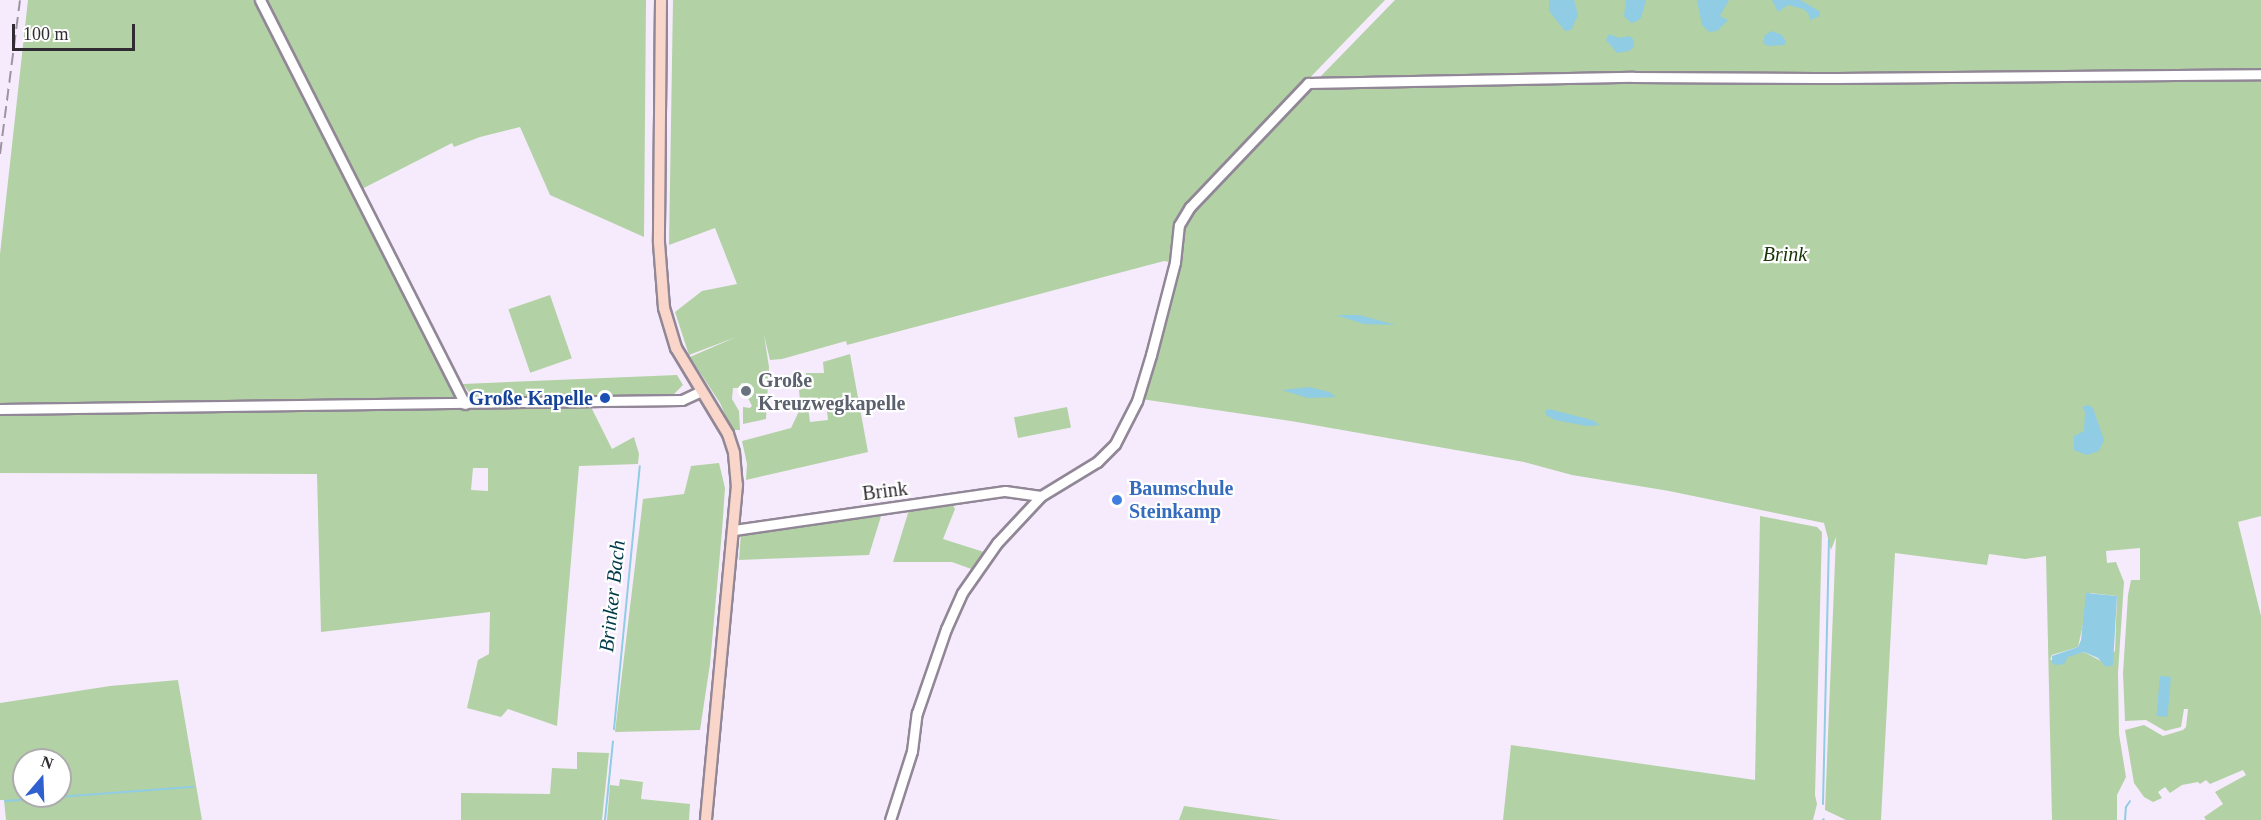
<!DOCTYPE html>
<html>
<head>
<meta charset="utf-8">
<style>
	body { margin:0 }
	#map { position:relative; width:2261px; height:820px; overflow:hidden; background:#f6ebfc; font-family:"Times New Roman",serif }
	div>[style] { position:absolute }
	.green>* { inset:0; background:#b2d1a5; transform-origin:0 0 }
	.water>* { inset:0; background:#90cce3; transform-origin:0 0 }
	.stream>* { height:2px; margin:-1px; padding:0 1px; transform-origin:1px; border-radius:1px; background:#90cce3 }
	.roads { filter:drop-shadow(2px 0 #918796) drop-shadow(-2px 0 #918796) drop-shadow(0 2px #918796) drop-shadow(0 -2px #918796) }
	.minor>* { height:9px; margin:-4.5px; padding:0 4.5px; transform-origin:4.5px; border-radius:4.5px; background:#fff }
	.major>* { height:10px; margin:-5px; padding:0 5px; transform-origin:5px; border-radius:5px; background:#fad5ca }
	.rail>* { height:2px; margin-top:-1px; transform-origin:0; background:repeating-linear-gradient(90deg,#9c95a1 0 12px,transparent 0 18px) }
	.dots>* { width:16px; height:16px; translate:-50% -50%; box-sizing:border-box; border:3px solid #fff; border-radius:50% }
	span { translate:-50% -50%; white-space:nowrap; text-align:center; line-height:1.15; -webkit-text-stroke:4.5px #fff; paint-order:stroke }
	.park-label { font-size:20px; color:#173406; font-style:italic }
	.worship-label { font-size:20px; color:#5b616d; font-weight:700 }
	.left { translate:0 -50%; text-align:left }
	.transit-label { font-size:20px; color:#164399; font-weight:700 }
	.right { translate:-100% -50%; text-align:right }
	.shop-label { font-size:20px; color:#366cbe; font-weight:700 }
	.street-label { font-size:20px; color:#302c32 }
	.water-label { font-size:21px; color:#003a4a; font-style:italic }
	.north { position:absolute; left:12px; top:748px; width:60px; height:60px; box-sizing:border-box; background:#fff; border:2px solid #acabad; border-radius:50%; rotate:19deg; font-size:16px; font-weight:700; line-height:24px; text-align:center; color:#302c32 }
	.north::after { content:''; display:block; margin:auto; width:21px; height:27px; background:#3060cf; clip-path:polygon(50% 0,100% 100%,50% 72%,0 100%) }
	.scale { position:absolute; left:12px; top:24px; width:123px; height:27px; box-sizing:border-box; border:3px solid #302c32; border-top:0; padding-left:8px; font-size:18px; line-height:21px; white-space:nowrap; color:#302c32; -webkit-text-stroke:4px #fff; paint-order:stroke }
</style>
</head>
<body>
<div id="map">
	<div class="green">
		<i style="clip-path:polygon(28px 0,646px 0,644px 237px,550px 195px,520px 127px,480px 137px,454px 147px,452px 143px,352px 194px,455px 399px,0 404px,0 254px)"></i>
		<i style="clip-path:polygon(673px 0,1385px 0,1183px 209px,1173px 230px,1170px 262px,1164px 261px,847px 345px,846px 341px,782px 359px,770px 360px,764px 335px,769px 367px,766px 419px,743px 424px,743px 407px,750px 408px,752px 406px,748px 398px,754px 393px,754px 388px,742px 383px,738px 388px,733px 388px,732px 399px,739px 411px,740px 430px,732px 430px,720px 403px,690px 357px,736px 337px,689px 355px,675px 312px,702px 291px,737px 284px,715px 228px,669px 245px)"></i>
		<i style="clip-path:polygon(evenodd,1395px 0,2261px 0,2261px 516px,2238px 522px,2261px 616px,2261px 820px,2206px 820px,2204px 817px,2223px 804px,2215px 792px,2246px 775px,2243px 770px,2210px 784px,2206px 780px,2200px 784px,2198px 782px,2182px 785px,2170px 793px,2165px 787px,2158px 792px,2162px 798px,2153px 802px,2144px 797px,2134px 783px,2125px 730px,2144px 725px,2163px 736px,2183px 730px,2186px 727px,2188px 709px,2184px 709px,2181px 727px,2165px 731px,2146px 720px,2125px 721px,2123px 673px,2128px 595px,2131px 580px,2140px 580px,2140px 548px,2106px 551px,2107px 563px,2116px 562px,2124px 582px,2118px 673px,2119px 734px,2126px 777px,2117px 795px,2117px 820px,2052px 820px,2046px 556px,2025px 559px,1989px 554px,1987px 565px,1895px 553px,1881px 820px,1846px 820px,1825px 810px,1836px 537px,1831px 550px,1824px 523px,1669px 491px,1572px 475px,1524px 462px,1291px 421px,1141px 399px,1161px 343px,1182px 219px,1395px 0,2090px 593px,2117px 596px,2115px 651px,2103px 662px,2084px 652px,2050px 660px,2052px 655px,2078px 647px,2090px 593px)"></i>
		<i style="left:550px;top:295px;width:67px;height:44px;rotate:71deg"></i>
		<i style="clip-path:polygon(850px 354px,868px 452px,746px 480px,747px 464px,742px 441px,791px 428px,801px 407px,808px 407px,810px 422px,828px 420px,826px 403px,818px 399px,800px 401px,799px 390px,806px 388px,806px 373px,824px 373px,823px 362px)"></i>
		<i style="clip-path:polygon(677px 375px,683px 385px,674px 394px,474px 399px,463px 384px)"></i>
		<i style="clip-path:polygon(evenodd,591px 407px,612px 449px,634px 437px,639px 454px,638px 464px,579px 466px,557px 726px,508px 709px,501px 717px,467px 708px,478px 660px,489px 654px,490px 612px,321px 632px,317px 474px,0 473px,0 414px,591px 407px,473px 468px,488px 468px,488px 491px,471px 490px,473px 468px)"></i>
		<i style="left:1067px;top:407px;width:21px;height:54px;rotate:79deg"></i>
		<i style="clip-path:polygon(719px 463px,725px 488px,722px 531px,710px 664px,700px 730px,615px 732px,643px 499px,684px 494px,691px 466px)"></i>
		<i style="clip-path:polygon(952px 504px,955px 509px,943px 539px,987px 553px,974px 570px,952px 562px,893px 562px,909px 510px)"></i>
		<i style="clip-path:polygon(882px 513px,869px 555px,739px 560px,741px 532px)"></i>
		<i style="clip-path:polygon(1760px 516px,1817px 527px,1822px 532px,1815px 795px,1817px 804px,1813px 820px,1503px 820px,1511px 745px,1755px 780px)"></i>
		<i style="clip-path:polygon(evenodd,178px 680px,202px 820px,6px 820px,4px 800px,0 800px,0 703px,110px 686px,178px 680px,24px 760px,60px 760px,60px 796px,24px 796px,24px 760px)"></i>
		<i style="clip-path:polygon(577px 752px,609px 753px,602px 820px,461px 820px,461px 793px,550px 794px,552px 768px,577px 769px)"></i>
		<i style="clip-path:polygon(620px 779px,643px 782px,641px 799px,690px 804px,689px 820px,607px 820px,610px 785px,619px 786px)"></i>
		<i style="clip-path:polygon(1184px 806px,1281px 820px,1179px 820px)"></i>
	</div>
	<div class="water">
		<i style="clip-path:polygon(1549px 0,1574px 0,1578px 15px,1571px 30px,1565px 31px,1549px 11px)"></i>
		<i style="clip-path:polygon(1626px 0,1646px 0,1641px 18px,1635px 22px,1631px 23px,1624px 16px)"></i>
		<i style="clip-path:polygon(1697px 0,1729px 0,1720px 16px,1728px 20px,1717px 31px,1709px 32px,1702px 25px)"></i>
		<i style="clip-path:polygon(1772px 0,1800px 0,1819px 11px,1820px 16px,1810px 20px,1808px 13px,1803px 9px,1788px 5px,1778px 12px)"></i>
		<i style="clip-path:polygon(1772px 31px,1782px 35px,1786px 42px,1784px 45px,1768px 46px,1763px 43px,1765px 35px)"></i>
		<i style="clip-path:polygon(1609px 34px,1619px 38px,1629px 36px,1633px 39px,1634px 47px,1629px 51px,1617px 53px,1606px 40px)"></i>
		<i style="clip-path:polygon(1336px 315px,1359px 315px,1396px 325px,1364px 324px)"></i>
		<i style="clip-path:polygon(1309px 387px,1329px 392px,1336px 397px,1308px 398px,1282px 390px)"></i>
		<i style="clip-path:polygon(2088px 405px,2093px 408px,2104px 440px,2099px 451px,2086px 455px,2074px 450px,2074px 436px,2084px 431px,2085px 412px,2082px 407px)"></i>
		<i style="clip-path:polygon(1549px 409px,1592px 420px,1600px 425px,1587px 426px,1555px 420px,1546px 415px,1545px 411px)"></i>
		<i style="clip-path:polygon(2086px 593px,2117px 596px,2113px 665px,2106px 667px,2098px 658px,2084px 652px,2068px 657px,2064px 664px,2056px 665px,2052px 663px,2052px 656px,2078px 647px,2081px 640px)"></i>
		<i style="left:2160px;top:676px;width:11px;height:40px;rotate:5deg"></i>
	</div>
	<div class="stream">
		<i style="left:614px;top:729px;width:264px;rotate:-84.4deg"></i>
		<i style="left:5px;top:801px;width:189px;rotate:-4.3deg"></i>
		<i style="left:1823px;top:804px;width:264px;rotate:-88.7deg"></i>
		<i style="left:605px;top:820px;width:79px;rotate:-84.2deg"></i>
		<i style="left:1823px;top:820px;width:1px;rotate:-45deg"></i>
		<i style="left:2125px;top:820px;width:13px;rotate:-86deg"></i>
		<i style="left:2126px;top:807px;width:7px;rotate:-56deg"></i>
	</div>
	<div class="roads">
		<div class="minor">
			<i style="left:260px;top:0;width:453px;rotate:63.1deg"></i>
			<i style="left:0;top:409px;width:682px;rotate:-0.76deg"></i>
			<i style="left:682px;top:400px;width:21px;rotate:-25deg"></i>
			<i style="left:734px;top:530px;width:274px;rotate:-8.2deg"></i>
			<i style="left:1005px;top:491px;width:36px;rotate:8deg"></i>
			<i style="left:890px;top:820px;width:72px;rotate:-72.3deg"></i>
			<i style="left:912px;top:751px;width:38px;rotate:-83deg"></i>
			<i style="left:917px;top:713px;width:89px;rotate:-71deg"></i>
			<i style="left:946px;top:629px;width:39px;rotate:-66deg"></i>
			<i style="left:962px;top:593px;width:61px;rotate:-55deg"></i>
			<i style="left:997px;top:543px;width:64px;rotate:-46.9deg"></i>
			<i style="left:1041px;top:496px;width:66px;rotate:-31.3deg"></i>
			<i style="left:1097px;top:462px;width:25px;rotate:-45deg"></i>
			<i style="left:1115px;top:444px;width:48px;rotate:-62.9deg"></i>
			<i style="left:1137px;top:401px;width:48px;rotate:-73.1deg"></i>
			<i style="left:1151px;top:355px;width:96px;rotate:-75.5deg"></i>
			<i style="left:1175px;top:262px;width:37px;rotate:-84deg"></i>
			<i style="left:1179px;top:225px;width:21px;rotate:-59deg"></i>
			<i style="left:1190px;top:207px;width:171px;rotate:-46.4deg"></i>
			<i style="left:1308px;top:83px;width:325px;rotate:-1.1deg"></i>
			<i style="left:1633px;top:77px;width:204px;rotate:0.3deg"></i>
			<i style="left:1837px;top:78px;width:424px;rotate:-0.5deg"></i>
		</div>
		<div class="major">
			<i style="left:661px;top:0;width:243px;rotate:90.5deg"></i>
			<i style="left:659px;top:243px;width:65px;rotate:85.6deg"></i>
			<i style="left:664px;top:308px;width:42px;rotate:73.3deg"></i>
			<i style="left:676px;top:348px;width:100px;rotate:58.8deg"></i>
			<i style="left:728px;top:434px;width:20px;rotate:72deg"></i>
			<i style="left:734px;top:453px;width:32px;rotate:85deg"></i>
			<i style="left:737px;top:485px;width:336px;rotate:95.3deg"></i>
		</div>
	</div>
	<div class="rail">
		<i style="left:0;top:154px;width:155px;rotate:-82.6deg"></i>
	</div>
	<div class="dots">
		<i style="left:746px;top:391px;background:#6b7280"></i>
		<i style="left:605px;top:398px;background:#1a4fb4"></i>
		<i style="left:1117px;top:500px;background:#3f7fe0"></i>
	</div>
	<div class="park-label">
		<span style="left:1785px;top:254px">Brink</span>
	</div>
	<div class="worship-label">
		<span class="left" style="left:758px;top:392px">Große<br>Kreuzwegkapelle</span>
	</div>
	<div class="transit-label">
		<span class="right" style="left:593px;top:398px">Große Kapelle</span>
	</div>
	<div class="shop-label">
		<span class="left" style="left:1129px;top:500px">Baumschule<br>Steinkamp</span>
	</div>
	<div class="street-label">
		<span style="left:885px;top:491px;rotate:-7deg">Brink</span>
	</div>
	<div class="water-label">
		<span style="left:612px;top:596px;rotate:-84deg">Brinker Bach</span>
	</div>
	<div class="north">N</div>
	<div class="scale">100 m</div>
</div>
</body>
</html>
